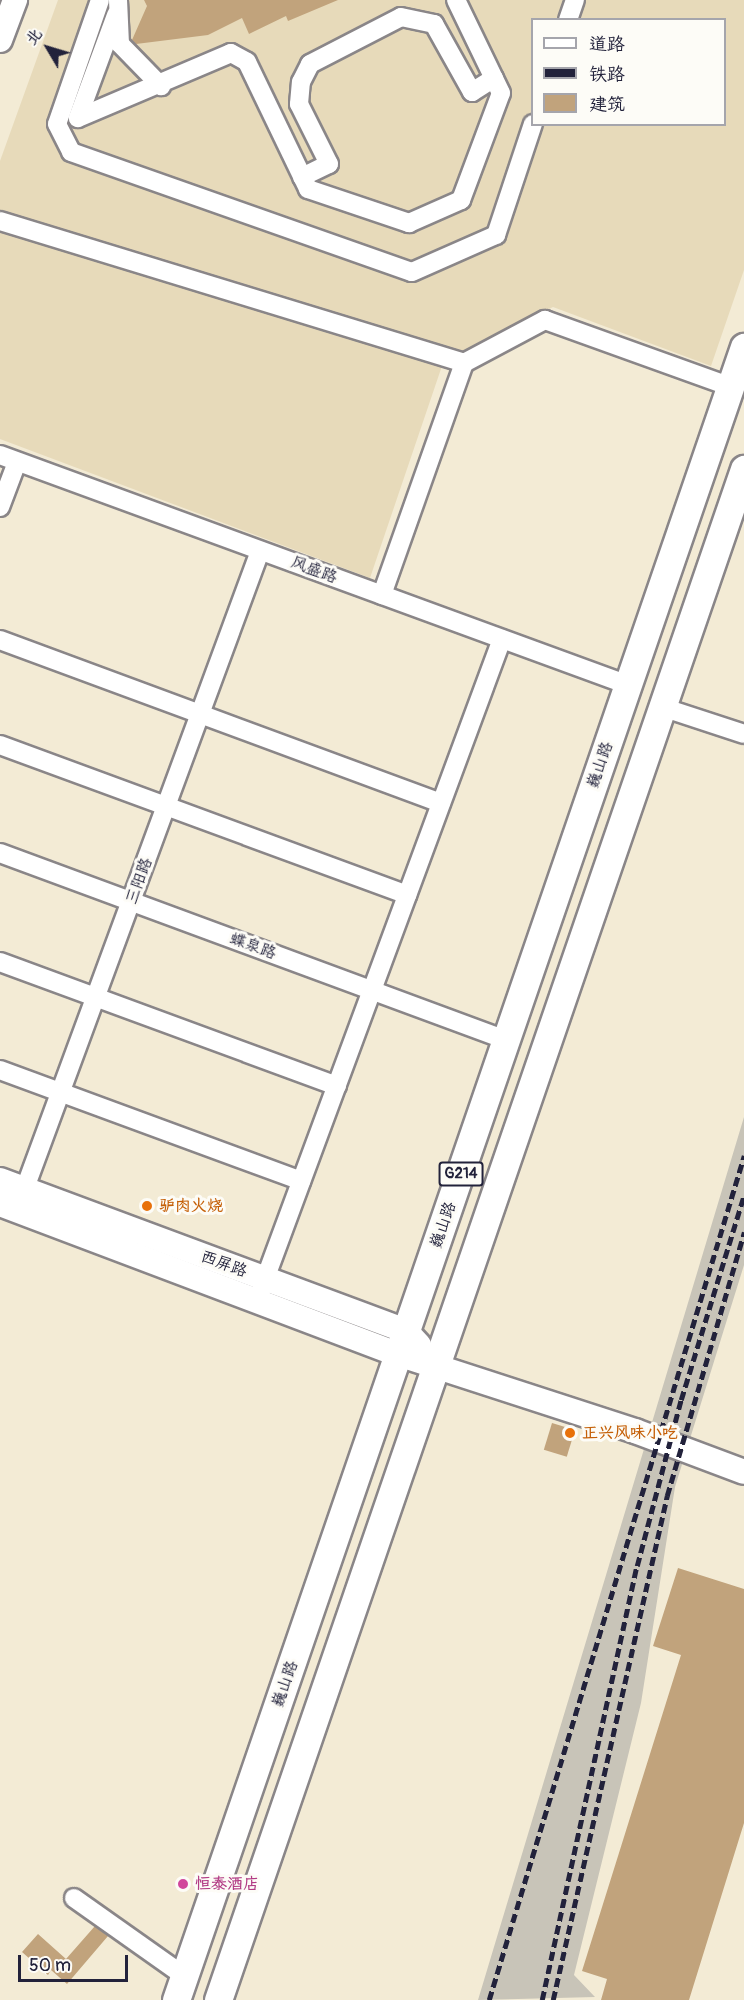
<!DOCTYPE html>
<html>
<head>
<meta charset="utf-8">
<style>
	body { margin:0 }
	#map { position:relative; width:744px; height:2000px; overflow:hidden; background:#f3ebd5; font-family:Pangolin,"LXGW WenKai TC",sans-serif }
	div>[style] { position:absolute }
	.built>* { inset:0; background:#e7daba }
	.industrial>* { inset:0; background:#c8c4b8 }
	.building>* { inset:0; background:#c1a37c; transform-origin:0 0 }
	.roads { filter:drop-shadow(2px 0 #8a8688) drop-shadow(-2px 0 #8a8688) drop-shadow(0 2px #8a8688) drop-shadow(0 -2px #8a8688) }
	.minor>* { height:18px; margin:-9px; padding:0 9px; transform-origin:9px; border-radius:9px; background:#fff }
	.major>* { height:24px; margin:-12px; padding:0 12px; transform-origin:12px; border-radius:12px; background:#fff }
	.highway>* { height:27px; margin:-13.5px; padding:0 13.5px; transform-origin:13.5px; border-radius:13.5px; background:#fff }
	.rail>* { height:4.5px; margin-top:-2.25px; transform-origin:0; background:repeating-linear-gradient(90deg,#22223b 0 9px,transparent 0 13.5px) }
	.dots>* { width:16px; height:16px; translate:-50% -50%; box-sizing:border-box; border:3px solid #fdfcf7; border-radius:50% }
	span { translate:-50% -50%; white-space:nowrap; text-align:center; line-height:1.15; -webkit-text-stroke:6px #fdfcf7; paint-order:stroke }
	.shield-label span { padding:2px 4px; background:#fdfcf7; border:2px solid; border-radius:4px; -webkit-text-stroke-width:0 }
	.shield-label { font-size:15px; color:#22223b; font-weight:700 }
	.street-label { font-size:16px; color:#22223b }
	.food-label { font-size:16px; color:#c56008; font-weight:700 }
	.left { translate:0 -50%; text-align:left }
	.hotel-label { font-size:16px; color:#b23c85; font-weight:700 }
	.legend { position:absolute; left:531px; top:18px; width:195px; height:108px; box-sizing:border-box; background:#fdfcf7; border:2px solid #a5a5ac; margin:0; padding:8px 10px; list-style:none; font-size:18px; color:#22223b }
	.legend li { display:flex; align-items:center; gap:12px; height:30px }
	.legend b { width:30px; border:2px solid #a5a5ac }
	.north { position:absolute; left:18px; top:18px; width:60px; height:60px; -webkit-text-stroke:4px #fdfcf7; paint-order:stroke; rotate:308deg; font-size:16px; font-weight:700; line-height:24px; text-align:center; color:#22223b }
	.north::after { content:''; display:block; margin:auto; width:21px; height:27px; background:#22223b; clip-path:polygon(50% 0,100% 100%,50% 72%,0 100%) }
	.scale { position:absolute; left:18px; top:1955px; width:110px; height:27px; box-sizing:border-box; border:3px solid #22223b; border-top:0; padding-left:8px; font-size:18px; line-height:21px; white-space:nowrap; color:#22223b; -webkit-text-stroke:4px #fdfcf7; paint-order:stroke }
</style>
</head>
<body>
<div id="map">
	<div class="built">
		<i style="clip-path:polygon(evenodd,58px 0,744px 0,744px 270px,711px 366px,553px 307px,444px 360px,370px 578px,0 439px,0 161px,58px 0,532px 20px,724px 20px,724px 124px,532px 124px,532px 20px)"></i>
	</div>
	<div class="industrial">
		<i style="clip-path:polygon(744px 1117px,744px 1265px,675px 1487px,641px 1703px,574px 1975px,595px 1997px,478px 2000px)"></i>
	</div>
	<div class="building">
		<i style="clip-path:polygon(144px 0,338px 0,288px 21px,286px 16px,249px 34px,242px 18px,208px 35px,136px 44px,132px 40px,147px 6px)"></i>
		<i style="left:552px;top:1423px;width:24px;height:28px;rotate:17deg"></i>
		<i style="clip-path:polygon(678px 1568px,744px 1589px,744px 1823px,689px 2000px,601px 2000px,607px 1979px,582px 1971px,681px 1655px,653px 1646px)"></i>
		<i style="clip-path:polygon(95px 1926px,108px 1936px,67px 1984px,51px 1970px,48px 1975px,22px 1952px,38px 1934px,66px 1959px)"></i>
	</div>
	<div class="roads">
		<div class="minor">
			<i style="left:100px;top:0;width:131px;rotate:109.1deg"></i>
			<i style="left:57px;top:124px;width:31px;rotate:63deg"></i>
			<i style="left:71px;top:152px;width:361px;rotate:19.4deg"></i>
			<i style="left:412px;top:272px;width:92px;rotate:-23.8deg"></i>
			<i style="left:496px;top:235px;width:117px;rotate:-71.6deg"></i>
			<i style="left:118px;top:0;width:44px;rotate:87.4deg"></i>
			<i style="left:120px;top:44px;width:59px;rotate:45.7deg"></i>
			<i style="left:116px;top:15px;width:110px;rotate:110.3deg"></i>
			<i style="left:78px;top:118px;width:166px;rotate:-23deg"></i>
			<i style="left:231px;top:53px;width:18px;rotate:29deg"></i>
			<i style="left:247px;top:62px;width:141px;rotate:64.3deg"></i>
			<i style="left:308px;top:189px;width:107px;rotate:18.6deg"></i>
			<i style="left:409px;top:223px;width:57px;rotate:-23.9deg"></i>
			<i style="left:461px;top:200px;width:114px;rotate:-69.5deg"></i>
			<i style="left:501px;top:93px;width:103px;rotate:-115.8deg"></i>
			<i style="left:568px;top:20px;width:21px;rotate:-71deg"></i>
			<i style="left:302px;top:177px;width:30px;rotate:-26deg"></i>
			<i style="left:329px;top:164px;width:67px;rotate:-116.6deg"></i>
			<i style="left:299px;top:104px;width:22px;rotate:-85deg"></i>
			<i style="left:301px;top:82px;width:20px;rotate:-63deg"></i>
			<i style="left:310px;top:64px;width:102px;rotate:-27.3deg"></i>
			<i style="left:401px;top:17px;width:34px;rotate:12deg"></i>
			<i style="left:434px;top:24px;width:78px;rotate:60.8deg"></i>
			<i style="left:472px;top:92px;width:26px;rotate:-32deg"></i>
			<i style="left:0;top:221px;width:485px;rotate:17deg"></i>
			<i style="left:464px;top:363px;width:246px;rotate:109.5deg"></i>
			<i style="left:464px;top:363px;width:92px;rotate:-28deg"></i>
			<i style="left:545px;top:320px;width:198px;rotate:19.8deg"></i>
			<i style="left:0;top:455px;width:669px;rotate:20.11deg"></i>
			<i style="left:0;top:507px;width:48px;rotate:-69.3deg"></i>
			<i style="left:0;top:640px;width:470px;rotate:20.3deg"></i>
			<i style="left:662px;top:707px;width:86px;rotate:18.2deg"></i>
			<i style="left:0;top:745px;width:434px;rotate:20.2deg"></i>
			<i style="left:0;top:853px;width:539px;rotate:20.28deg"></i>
			<i style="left:0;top:962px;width:359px;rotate:20.2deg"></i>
			<i style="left:0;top:1070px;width:321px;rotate:20.2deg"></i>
			<i style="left:21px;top:1199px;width:691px;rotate:-69.75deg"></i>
			<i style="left:261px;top:1290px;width:694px;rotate:-69.69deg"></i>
			<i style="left:74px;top:1898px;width:135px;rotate:35.3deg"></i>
		</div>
		<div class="major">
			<i style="left:0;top:40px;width:43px;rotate:-69.4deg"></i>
			<i style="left:0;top:1180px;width:433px;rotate:20.4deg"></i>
			<i style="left:406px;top:1331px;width:19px;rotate:47deg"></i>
			<i style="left:0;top:1204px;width:425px;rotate:20.7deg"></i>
			<i style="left:398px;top:1354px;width:249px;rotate:18deg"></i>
			<i style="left:635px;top:1431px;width:116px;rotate:20.6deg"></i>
		</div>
		<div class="highway">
			<i style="left:176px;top:2000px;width:1748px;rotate:-71.04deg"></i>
			<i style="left:218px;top:2000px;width:1619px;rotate:-71.04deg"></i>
		</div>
	</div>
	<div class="rail">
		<i style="left:489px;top:2000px;width:882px;rotate:-73.19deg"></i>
		<i style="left:542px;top:2000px;width:444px;rotate:-77.7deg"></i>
		<i style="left:637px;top:1566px;width:172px;rotate:-75.2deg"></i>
		<i style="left:681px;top:1400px;width:214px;rotate:-72.9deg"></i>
		<i style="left:553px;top:2000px;width:517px;rotate:-77.25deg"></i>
		<i style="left:667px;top:1496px;width:275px;rotate:-73.7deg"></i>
	</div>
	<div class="dots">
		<i style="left:147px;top:1206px;background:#e8710a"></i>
		<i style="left:570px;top:1433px;background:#e8710a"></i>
		<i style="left:183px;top:1884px;background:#d1479c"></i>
	</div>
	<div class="shield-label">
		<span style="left:461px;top:1174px">G214</span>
	</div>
	<div class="street-label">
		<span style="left:314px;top:570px;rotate:20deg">风盛路</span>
		<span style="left:600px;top:765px;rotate:-71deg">巍山路</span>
		<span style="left:139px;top:881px;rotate:-70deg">三阳路</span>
		<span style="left:253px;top:946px;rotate:20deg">蝶泉路</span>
		<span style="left:443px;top:1225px;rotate:-71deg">巍山路</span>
		<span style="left:224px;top:1264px;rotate:20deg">西屏路</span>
		<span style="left:285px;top:1684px;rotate:-71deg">巍山路</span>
	</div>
	<div class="food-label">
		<span class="left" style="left:159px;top:1206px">驴肉火烧</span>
		<span class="left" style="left:582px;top:1433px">正兴风味小吃</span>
	</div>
	<div class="hotel-label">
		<span class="left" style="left:195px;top:1884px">恒泰酒店</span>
	</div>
	<ul class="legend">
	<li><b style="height:8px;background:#fff"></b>道路</li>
	<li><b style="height:8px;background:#22223b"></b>铁路</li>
	<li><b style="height:16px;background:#c1a37c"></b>建筑</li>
	</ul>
	<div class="north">北</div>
	<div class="scale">50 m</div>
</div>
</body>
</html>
